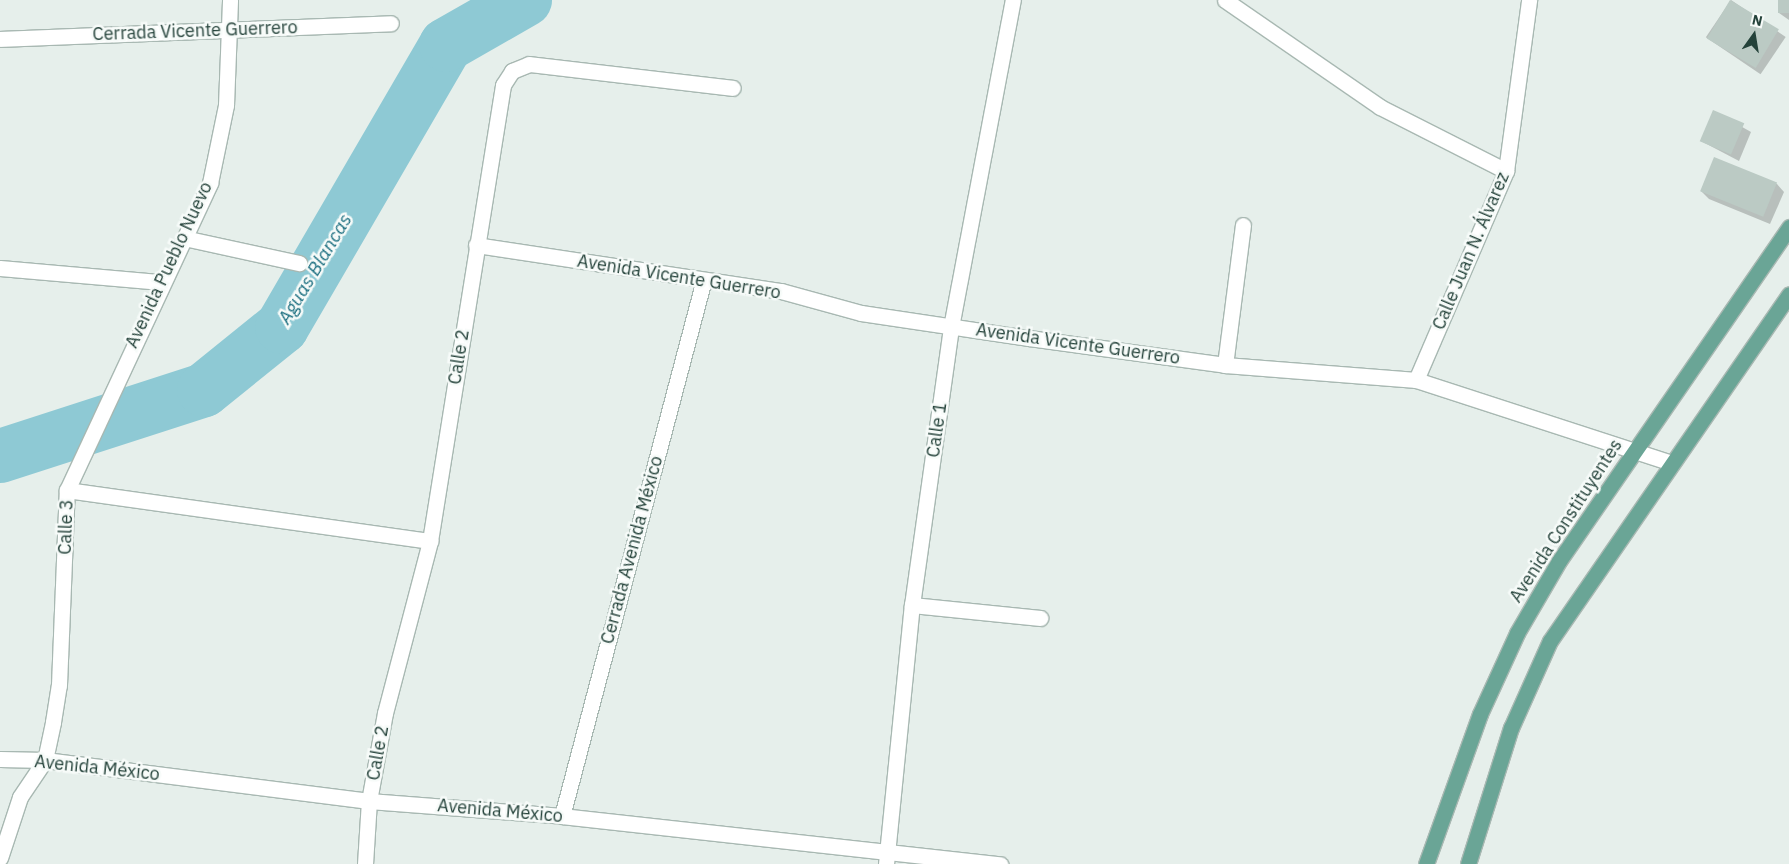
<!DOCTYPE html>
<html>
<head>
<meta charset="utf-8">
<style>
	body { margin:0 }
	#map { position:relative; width:1789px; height:864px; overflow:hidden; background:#e6efeb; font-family:"IBM Plex Sans",sans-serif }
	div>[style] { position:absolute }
	.shadow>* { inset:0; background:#0003; transform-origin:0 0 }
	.river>* { height:54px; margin:-27px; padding:0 27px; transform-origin:27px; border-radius:27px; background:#8ec9d4 }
	.building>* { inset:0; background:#bbcac4; transform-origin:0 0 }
	.roads { filter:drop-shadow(1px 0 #a8b8b2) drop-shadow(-1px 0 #a8b8b2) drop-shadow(0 1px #a8b8b2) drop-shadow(0 -1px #a8b8b2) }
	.street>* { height:15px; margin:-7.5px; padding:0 7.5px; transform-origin:7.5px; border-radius:7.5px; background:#fff }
	.primary>* { height:15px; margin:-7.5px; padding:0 7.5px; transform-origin:7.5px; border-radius:7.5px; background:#6aa596 }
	span { translate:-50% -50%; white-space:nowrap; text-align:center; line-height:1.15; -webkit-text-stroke:5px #f7fbf9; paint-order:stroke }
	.street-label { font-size:18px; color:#24423a }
	.water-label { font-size:19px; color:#1c6f80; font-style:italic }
	.north { position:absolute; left:1729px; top:10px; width:50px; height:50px; -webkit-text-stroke:4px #f7fbf9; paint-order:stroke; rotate:13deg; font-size:14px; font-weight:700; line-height:20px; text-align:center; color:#24423a }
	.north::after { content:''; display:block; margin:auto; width:18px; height:22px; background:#24423a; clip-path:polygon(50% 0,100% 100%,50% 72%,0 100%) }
</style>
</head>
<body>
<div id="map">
	<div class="shadow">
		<i style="left:1731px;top:0;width:66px;height:45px;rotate:34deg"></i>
		<i style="clip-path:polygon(1779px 0,1789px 0,1789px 20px,1779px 13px)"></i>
		<i style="clip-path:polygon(1714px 111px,1751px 132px,1739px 161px,1701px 141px)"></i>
		<i style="clip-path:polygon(1715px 159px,1777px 184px,1784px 192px,1770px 224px,1709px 199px,1701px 191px)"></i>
	</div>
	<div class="river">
		<i style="left:0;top:456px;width:214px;rotate:-17.9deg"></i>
		<i style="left:204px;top:390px;width:100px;rotate:-38.9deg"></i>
		<i style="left:282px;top:327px;width:326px;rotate:-59.8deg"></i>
		<i style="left:446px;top:45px;width:91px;rotate:-29.7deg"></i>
	</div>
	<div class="building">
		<i style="left:1730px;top:0;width:57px;height:45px;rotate:31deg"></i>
		<i style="left:1778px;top:0;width:11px;height:13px"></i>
		<i style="left:1713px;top:110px;width:34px;height:34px;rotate:23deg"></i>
		<i style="left:1714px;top:157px;width:68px;height:37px;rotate:22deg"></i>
	</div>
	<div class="roads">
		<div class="street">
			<i style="left:1225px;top:0;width:188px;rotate:34.6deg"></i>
			<i style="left:1380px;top:107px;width:141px;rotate:26.9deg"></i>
			<i style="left:0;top:39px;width:391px;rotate:-2.3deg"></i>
			<i style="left:184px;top:238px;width:118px;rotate:12.3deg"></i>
			<i style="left:476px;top:245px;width:308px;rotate:8.6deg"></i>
			<i style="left:781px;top:291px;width:83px;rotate:15.4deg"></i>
			<i style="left:861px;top:313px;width:170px;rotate:8.5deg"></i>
			<i style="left:1029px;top:338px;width:198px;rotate:7.8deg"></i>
			<i style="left:1225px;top:365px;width:192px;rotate:4.5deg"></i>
			<i style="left:1416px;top:380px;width:269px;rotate:18deg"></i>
			<i style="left:0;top:268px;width:162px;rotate:5deg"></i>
			<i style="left:1225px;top:365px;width:141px;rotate:-82.7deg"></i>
			<i style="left:1416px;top:380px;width:228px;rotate:-66.7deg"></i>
			<i style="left:1506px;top:171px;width:173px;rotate:-82.3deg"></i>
			<i style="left:67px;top:490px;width:367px;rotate:8deg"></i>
			<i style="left:912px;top:605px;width:129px;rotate:5.8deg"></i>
			<i style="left:0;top:759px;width:45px;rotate:1.3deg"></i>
			<i style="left:45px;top:760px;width:327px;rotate:7.2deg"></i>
			<i style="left:369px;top:801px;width:194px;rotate:4.4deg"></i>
			<i style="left:562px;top:816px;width:441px;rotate:6.3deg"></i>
			<i style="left:562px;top:816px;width:551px;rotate:-75.18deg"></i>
			<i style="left:0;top:858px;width:64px;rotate:-71.8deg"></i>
			<i style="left:20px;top:797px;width:45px;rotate:-56deg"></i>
			<i style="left:45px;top:760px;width:39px;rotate:-78deg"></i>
			<i style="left:53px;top:722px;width:37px;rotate:-81deg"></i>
			<i style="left:59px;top:685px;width:195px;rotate:-87.7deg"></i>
			<i style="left:67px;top:490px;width:339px;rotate:-65deg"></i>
			<i style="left:210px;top:183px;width:80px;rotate:-78.4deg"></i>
			<i style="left:226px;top:105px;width:105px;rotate:-87.8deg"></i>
			<i style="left:365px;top:864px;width:63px;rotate:-86.4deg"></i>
			<i style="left:369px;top:801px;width:89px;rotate:-79.7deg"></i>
			<i style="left:385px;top:713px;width:178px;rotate:-75.3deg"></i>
			<i style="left:430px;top:541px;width:462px;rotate:-80.9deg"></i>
			<i style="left:503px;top:85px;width:17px;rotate:-57deg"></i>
			<i style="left:512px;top:71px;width:18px;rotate:-22deg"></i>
			<i style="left:529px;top:64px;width:205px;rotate:6.7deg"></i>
			<i style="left:886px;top:864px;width:260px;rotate:-84.3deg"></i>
			<i style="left:912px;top:605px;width:281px;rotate:-82deg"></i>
			<i style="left:951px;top:327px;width:333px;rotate:-79.3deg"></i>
		</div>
		<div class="primary">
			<i style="left:1426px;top:864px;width:159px;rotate:-70.2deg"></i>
			<i style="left:1480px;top:714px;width:89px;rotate:-65.4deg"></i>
			<i style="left:1517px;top:633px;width:83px;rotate:-59.7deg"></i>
			<i style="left:1559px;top:561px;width:406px;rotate:-55.4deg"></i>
			<i style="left:1468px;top:864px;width:143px;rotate:-72.5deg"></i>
			<i style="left:1511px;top:728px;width:95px;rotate:-65.9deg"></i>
			<i style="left:1550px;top:641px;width:421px;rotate:-55.4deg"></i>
		</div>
	</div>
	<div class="street-label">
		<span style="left:195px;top:31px;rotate:-2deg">Cerrada Vicente Guerrero</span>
		<span style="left:1471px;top:251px;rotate:-67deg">Calle Juan N. Álvarez</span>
		<span style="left:169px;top:265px;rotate:-65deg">Avenida Pueblo Nuevo</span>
		<span style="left:679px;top:277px;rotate:9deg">Avenida Vicente Guerrero</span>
		<span style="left:1078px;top:344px;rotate:8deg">Avenida Vicente Guerrero</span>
		<span style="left:459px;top:357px;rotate:-81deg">Calle 2</span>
		<span style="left:937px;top:430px;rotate:-82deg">Calle 1</span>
		<span style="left:1566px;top:521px;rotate:-57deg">Avenida Constituyentes</span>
		<span style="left:66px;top:527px;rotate:-88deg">Calle 3</span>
		<span style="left:632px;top:550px;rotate:-75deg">Cerrada Avenida México</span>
		<span style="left:378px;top:753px;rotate:-80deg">Calle 2</span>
		<span style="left:97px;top:768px;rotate:6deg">Avenida México</span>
		<span style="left:500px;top:811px;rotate:5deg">Avenida México</span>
	</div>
	<div class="water-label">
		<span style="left:315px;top:269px;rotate:-59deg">Aguas Blancas</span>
	</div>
	<div class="north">N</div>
</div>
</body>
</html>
